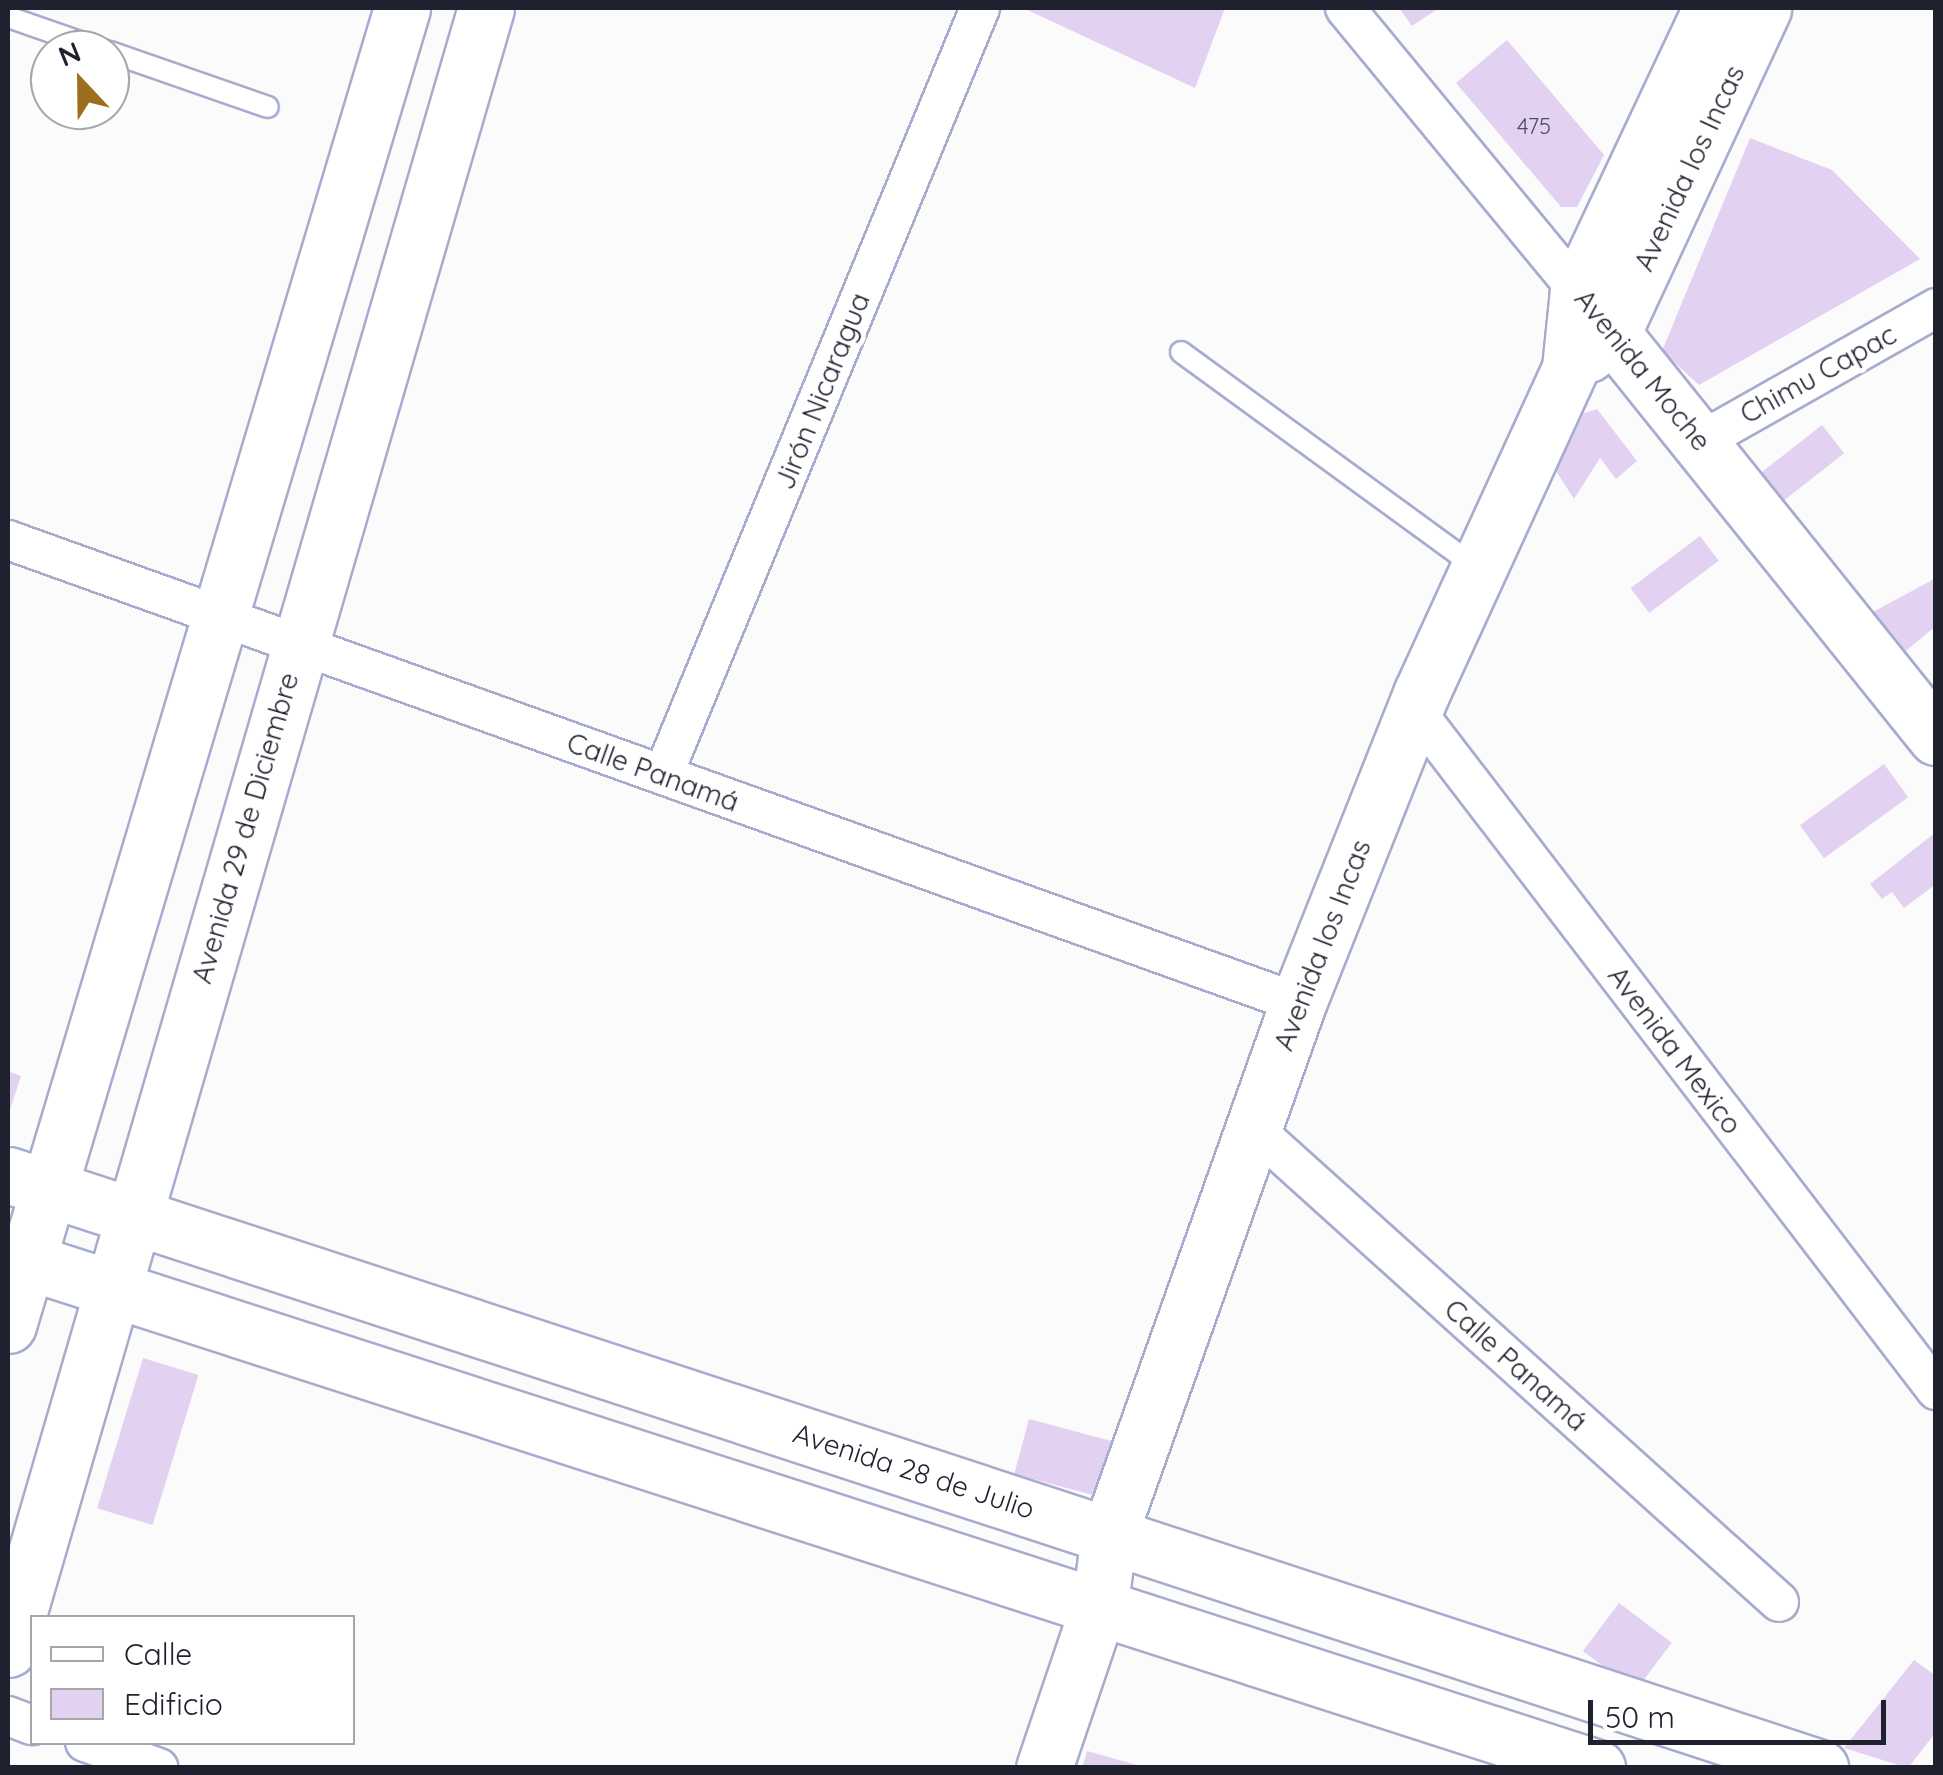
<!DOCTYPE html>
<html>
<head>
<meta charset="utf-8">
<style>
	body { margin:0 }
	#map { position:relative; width:1943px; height:1775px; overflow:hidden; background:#fbfbfb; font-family:Quicksand,sans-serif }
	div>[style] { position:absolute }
	.building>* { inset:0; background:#e3d1f2; transform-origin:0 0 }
	.roads { filter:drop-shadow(2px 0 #a6acce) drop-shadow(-2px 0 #a6acce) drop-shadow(0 2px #a6acce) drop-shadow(0 -2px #a6acce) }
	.lane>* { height:20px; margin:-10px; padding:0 10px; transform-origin:10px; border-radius:10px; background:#fff }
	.street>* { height:38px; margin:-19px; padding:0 19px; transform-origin:19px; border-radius:19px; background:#fff }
	.secondary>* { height:55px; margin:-27.5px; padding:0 27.5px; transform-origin:27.5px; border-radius:27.5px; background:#fff }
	span { translate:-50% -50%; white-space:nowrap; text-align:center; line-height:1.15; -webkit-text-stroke:10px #fff; paint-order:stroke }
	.number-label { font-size:22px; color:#504d5f }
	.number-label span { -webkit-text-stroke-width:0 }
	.street-label { font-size:28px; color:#1f212e }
	.frame { position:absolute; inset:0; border:10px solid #1f212e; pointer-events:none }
	.legend { position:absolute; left:30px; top:1615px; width:325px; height:130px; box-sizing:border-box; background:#fff; border:2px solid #a5a6ab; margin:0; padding:12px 18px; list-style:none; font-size:30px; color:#1f212e }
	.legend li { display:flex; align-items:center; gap:20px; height:50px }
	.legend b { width:50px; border:2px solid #a5a6ab }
	.north { position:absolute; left:30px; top:30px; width:100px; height:100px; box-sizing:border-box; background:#fff; border:2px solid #a5a6ab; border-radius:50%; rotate:338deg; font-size:28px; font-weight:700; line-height:40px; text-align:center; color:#1f212e }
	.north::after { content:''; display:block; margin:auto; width:35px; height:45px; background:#9b6f1f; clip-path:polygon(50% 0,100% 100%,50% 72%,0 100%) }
	.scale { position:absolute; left:1588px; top:1700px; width:298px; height:45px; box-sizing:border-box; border:5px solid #1f212e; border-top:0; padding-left:12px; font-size:30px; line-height:35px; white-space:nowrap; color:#1f212e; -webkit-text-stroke:8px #fff; paint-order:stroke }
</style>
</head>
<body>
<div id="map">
	<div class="building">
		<i style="clip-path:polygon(1023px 8px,1225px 8px,1195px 88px)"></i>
		<i style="clip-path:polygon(1399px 8px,1439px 8px,1412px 26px)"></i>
		<i style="clip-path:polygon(1507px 40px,1604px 155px,1577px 207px,1561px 207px,1456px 83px)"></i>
		<i style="clip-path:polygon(1750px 138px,1832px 170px,1920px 259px,1699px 385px,1662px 351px)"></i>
		<i style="clip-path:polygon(1597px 409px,1637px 461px,1616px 479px,1600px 458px,1574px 499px,1556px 471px,1584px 413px)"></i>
		<i style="left:1822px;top:425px;width:36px;height:77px;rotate:52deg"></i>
		<i style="left:1700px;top:536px;width:31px;height:87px;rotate:53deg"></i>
		<i style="clip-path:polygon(1936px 578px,1936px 626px,1902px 654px,1871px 613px)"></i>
		<i style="left:1884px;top:764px;width:41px;height:104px;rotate:54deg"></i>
		<i style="clip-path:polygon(1936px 832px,1936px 884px,1904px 908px,1892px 892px,1882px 899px,1870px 884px)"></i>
		<i style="clip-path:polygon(8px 1071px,21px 1076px,8px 1116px)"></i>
		<i style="left:143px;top:1358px;width:58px;height:157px;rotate:17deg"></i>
		<i style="left:1029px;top:1419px;width:87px;height:57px;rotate:15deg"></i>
		<i style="left:1619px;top:1603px;width:66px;height:60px;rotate:37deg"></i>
		<i style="clip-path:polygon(1914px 1660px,1936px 1676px,1936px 1732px,1908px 1768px,1844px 1748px)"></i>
		<i style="clip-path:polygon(1087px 1751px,1141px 1766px,1141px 1768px,1082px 1768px)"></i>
	</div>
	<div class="roads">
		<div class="lane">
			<i style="left:8px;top:17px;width:101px;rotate:19.2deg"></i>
			<i style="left:110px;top:52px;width:167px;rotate:19.2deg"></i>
			<i style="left:1181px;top:352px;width:363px;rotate:36.1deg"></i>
		</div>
		<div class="street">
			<i style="left:1345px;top:8px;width:367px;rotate:50.5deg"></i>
			<i style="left:1701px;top:441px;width:270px;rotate:-29.5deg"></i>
			<i style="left:8px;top:540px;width:1371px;rotate:19.74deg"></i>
			<i style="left:1415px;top:710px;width:857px;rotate:52.54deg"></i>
			<i style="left:663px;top:775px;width:830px;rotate:-67.54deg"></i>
			<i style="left:1253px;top:1128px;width:708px;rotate:42.02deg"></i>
			<i style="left:8px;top:1716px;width:26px;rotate:21deg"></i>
			<i style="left:85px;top:1742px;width:78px;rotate:19.4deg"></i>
		</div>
		<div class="secondary">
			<i style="left:1578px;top:291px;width:572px;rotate:51.25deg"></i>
			<i style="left:1588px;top:354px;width:31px;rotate:-40deg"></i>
			<i style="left:1612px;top:334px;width:359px;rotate:-65.1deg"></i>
			<i style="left:8px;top:1175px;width:1907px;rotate:18.12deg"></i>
			<i style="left:8px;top:1255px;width:1670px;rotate:17.89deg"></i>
			<i style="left:8px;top:1325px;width:1375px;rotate:-73.34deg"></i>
			<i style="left:8px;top:1649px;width:1709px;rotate:-73.76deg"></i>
			<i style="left:1044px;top:1768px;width:174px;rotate:-71.3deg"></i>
			<i style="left:1100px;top:1603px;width:69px;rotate:-82.5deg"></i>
			<i style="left:1109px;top:1535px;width:565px;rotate:-70.44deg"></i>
			<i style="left:1298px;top:1003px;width:333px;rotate:-68.3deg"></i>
			<i style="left:1421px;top:694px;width:358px;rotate:-65.4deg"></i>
			<i style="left:1570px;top:368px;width:77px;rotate:-84.1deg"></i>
			<i style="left:1578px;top:291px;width:313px;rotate:-64.8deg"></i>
		</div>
	</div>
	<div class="number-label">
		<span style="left:1534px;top:127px">475</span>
	</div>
	<div class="street-label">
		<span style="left:1689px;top:168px;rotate:-65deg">Avenida los Incas</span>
		<span style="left:1643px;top:370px;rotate:51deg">Avenida Moche</span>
		<span style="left:1818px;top:374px;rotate:-29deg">Chimu Capac</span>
		<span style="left:822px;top:391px;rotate:-68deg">Jirón Nicaragua</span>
		<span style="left:653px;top:772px;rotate:20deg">Calle Panamá</span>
		<span style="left:245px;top:828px;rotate:-74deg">Avenida 29 de Diciembre</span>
		<span style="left:1322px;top:945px;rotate:-69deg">Avenida los Incas</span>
		<span style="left:1675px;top:1050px;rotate:53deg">Avenida Mexico</span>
		<span style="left:1516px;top:1365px;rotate:42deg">Calle Panamá</span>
		<span style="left:914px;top:1471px;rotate:18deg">Avenida 28 de Julio</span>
	</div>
	<div class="frame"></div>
	<ul class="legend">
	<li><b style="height:12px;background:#fff"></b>Calle</li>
	<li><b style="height:28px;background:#e3d1f2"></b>Edificio</li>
	</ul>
	<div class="north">N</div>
	<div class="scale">50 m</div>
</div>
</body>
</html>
